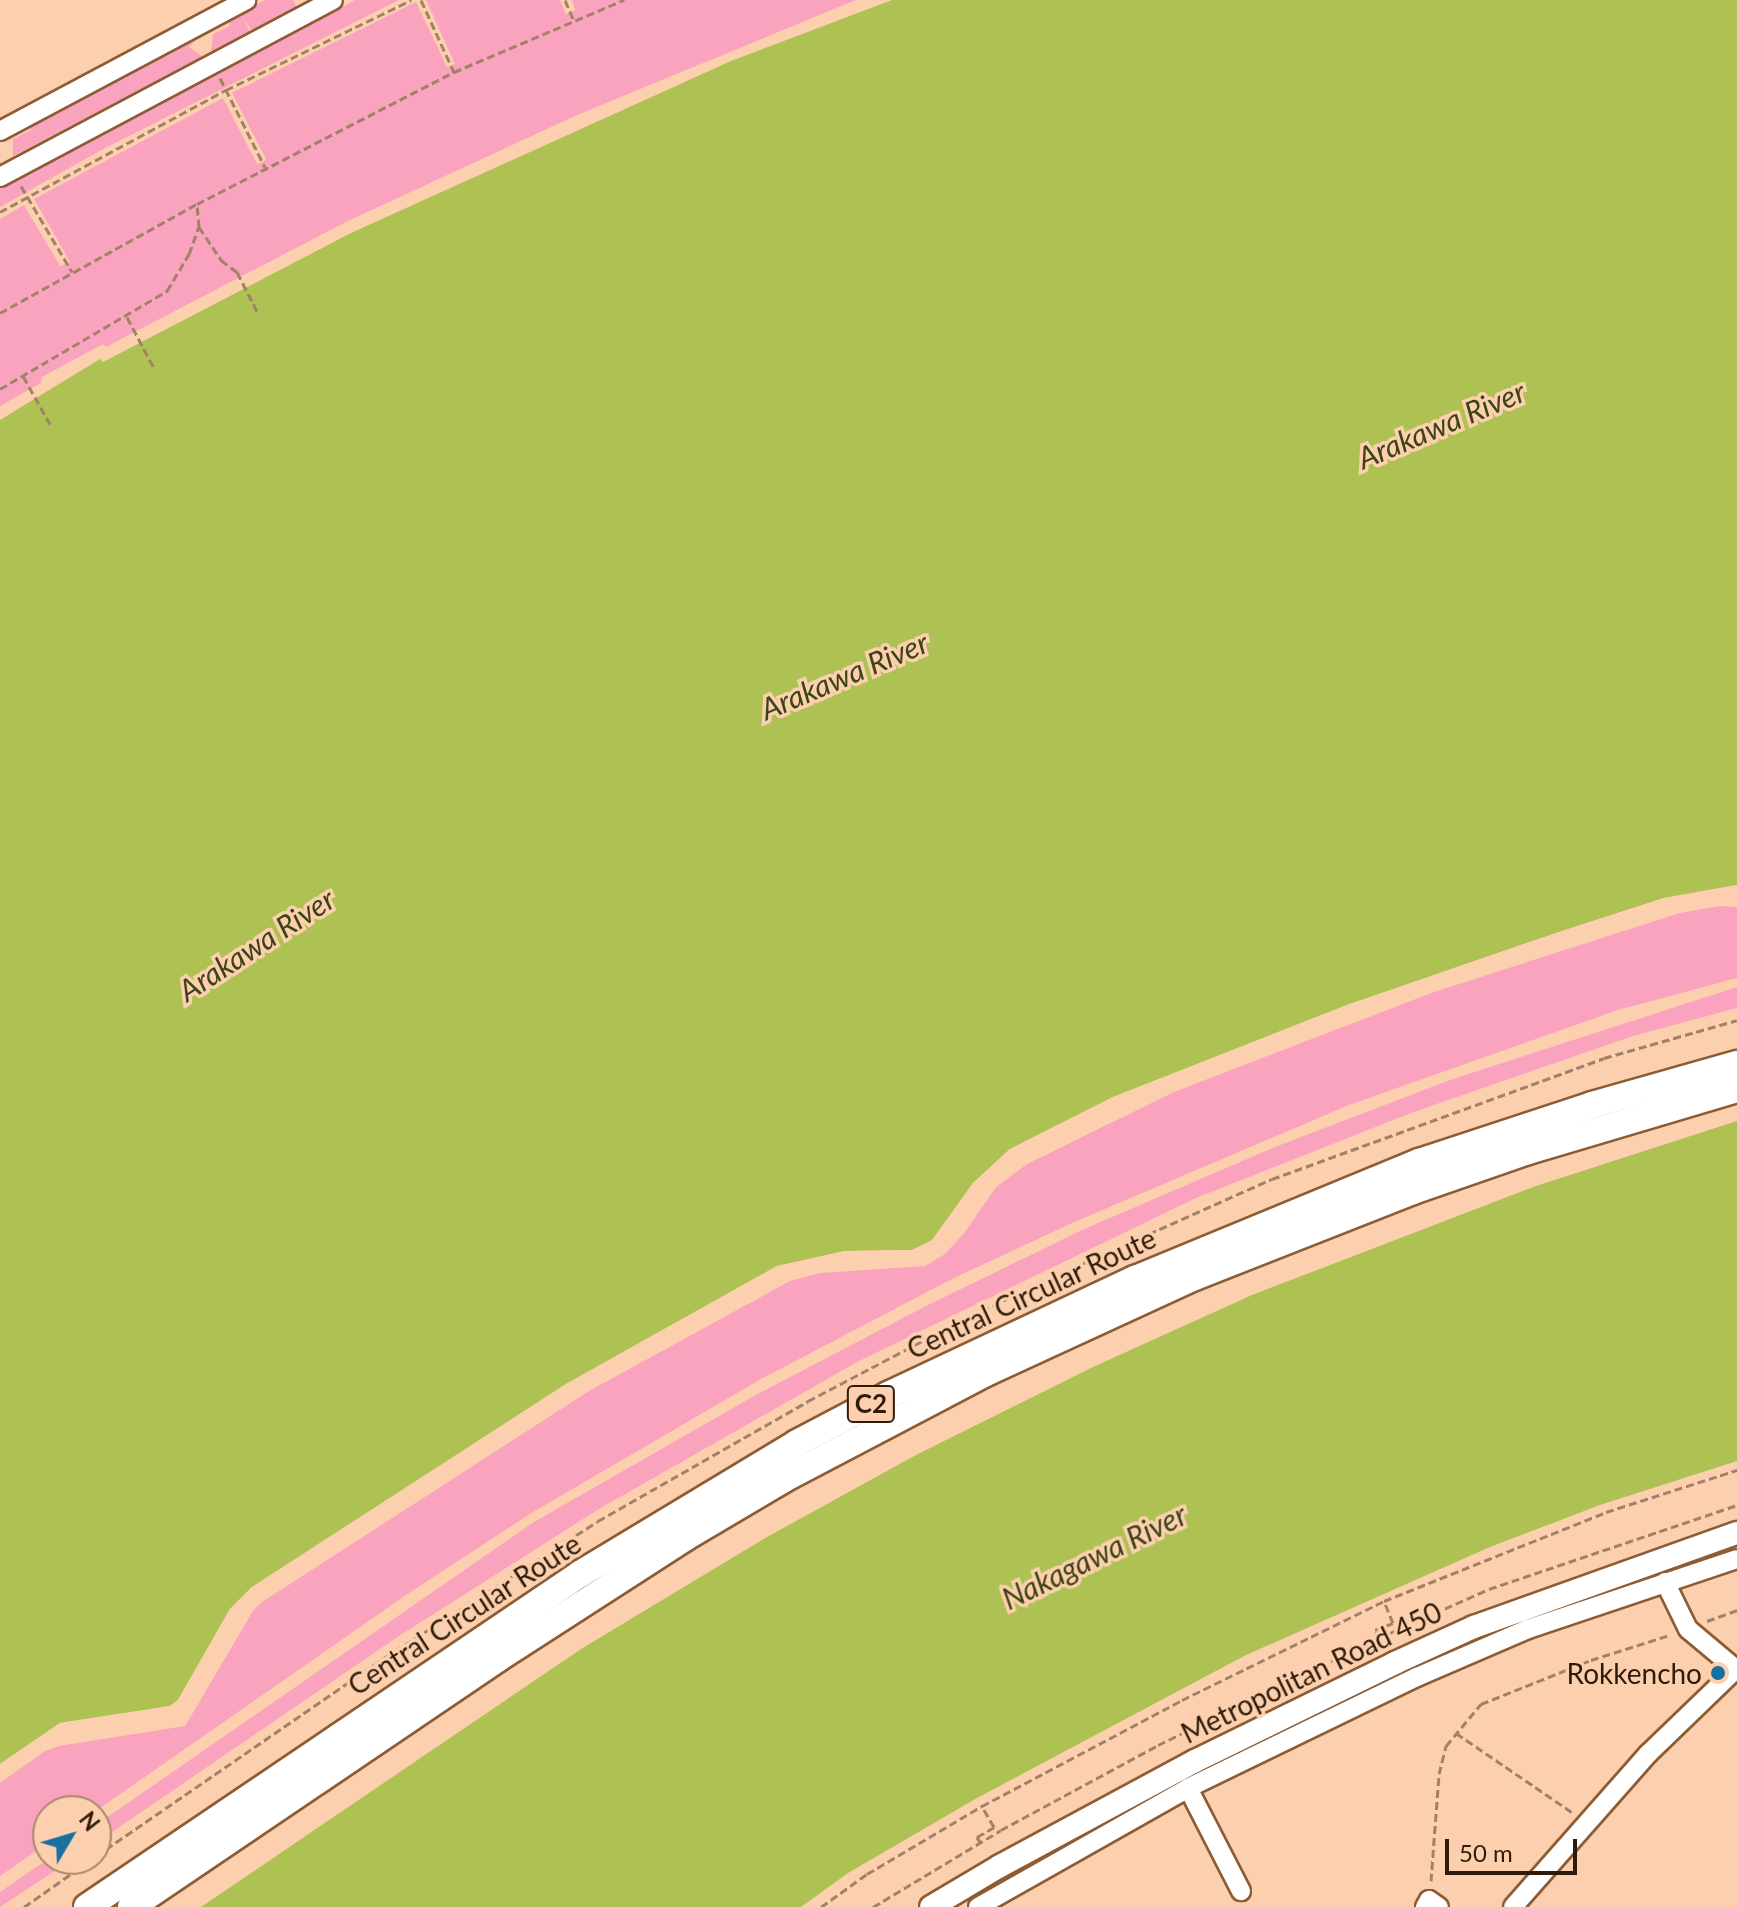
<!DOCTYPE html>
<html>
<head>
<meta charset="utf-8">
<style>
	body { margin:0 }
	#map { position:relative; width:1737px; height:1907px; overflow:hidden; background:#fcd0ae; font-family:Lato,sans-serif }
	div>[style] { position:absolute }
	.green>* { inset:0; background:#faa3bf }
	.water>* { inset:0; background:#adc253 }
	.pier>* { inset:0; background:#fcd0ae }
	.path>* { height:3px; margin-top:-1.5px; transform-origin:0; background:repeating-linear-gradient(90deg,#a38167 0 8px,transparent 0 12px) }
	.roads { filter:drop-shadow(2px 0 #8d5c34) drop-shadow(-2px 0 #8d5c34) drop-shadow(0 2px #8d5c34) drop-shadow(0 -2px #8d5c34) }
	.minor>* { height:18px; margin:-9px; padding:0 9px; transform-origin:9px; border-radius:9px; background:#fff }
	.major>* { height:22px; margin:-11px; padding:0 11px; transform-origin:11px; border-radius:11px; background:#fff }
	.highway>* { height:26px; margin:-13px; padding:0 13px; transform-origin:13px; border-radius:13px; background:#fff }
	.dots>* { width:22px; height:22px; translate:-50% -50%; box-sizing:border-box; border:4px solid #fcd0ae; border-radius:50% }
	span { translate:-50% -50%; white-space:nowrap; text-align:center; line-height:1.15; -webkit-text-stroke:7px #fcd0ae; paint-order:stroke }
	.shield-label span { padding:2px 6px; background:#fcd0ae; border:2px solid; border-radius:6px; -webkit-text-stroke-width:0 }
	.shield-label { font-size:26px; color:#2f1b0a; font-weight:700 }
	.street-label { font-size:28px; color:#2f1b0a }
	.poi-label { font-size:28px; color:#2f1b0a }
	.right { translate:-100% -50%; text-align:right }
	.water-label { font-size:30px; color:#3c4417; font-style:italic }
	.north { position:absolute; left:32px; top:1795px; width:80px; height:80px; box-sizing:border-box; background:#fcd0ae; border:2px solid #aa886c; border-radius:50%; rotate:52deg; font-size:22px; font-weight:700; line-height:32px; text-align:center; color:#2f1b0a }
	.north::after { content:''; display:block; margin:auto; width:28px; height:36px; background:#1870a0; clip-path:polygon(50% 0,100% 100%,50% 72%,0 100%) }
	.scale { position:absolute; left:1445px; top:1839px; width:132px; height:36px; box-sizing:border-box; border:4px solid #2f1b0a; border-top:0; padding-left:10px; font-size:24px; line-height:28px; white-space:nowrap; color:#2f1b0a; -webkit-text-stroke:6px #fcd0ae; paint-order:stroke }
</style>
</head>
<body>
<div id="map">
	<div class="green">
		<i style="clip-path:polygon(265px 0,293px 0,297px 7px,252px 31px,244px 19px,250px 32px,211px 52px,213px 34px,230px 26px,227px 19px)"></i>
		<i style="clip-path:polygon(355px 0,399px 0,105px 148px,0 207px,0 188px)"></i>
		<i style="clip-path:polygon(426px 0,560px 0,566px 14px,575px 10px,572px 0,856px 0,577px 115px,346px 222px,106px 347px,103px 344px,42px 377px,41px 383px,0 406px,0 219px,24px 205px,60px 266px,70px 262px,34px 199px,223px 98px,257px 164px,263px 162px,266px 159px,232px 93px,416px 2px,447px 67px,455px 64px)"></i>
		<i style="clip-path:polygon(203px 31px,189px 47px,203px 57px,13px 156px,13px 139px,31px 130px,28px 123px)"></i>
		<i style="clip-path:polygon(1720px 906px,1737px 907px,1737px 978px,1618px 1010px,1349px 1105px,1072px 1223px,952px 1279px,761px 1379px,533px 1512px,406px 1595px,96px 1811px,48px 1811px,48px 1843px,0 1876px,0 1783px,45px 1751px,59px 1746px,185px 1726px,253px 1611px,262px 1602px,589px 1391px,790px 1281px,820px 1273px,925px 1266px,945px 1254px,965px 1232px,996px 1187px,1027px 1164px,1174px 1092px,1434px 992px,1680px 913px)"></i>
		<i style="clip-path:polygon(1737px 987px,1737px 1008px,1633px 1036px,1411px 1113px,1196px 1198px,857px 1362px,599px 1509px,399px 1636px,96px 1843px,96px 1825px,534px 1522px,754px 1396px,924px 1307px,1082px 1230px,1275px 1147px,1450px 1080px)"></i>
		<i style="clip-path:polygon(48px 1859px,73px 1859px,0 1907px,0 1892px)"></i>
	</div>
	<div class="water">
		<i style="clip-path:polygon(892px 0,1737px 0,1737px 885px,1664px 898px,1559px 932px,1347px 1005px,1113px 1097px,1010px 1149px,973px 1183px,932px 1241px,912px 1250px,845px 1251px,777px 1266px,566px 1384px,252px 1587px,230px 1609px,178px 1700px,170px 1706px,60px 1723px,0 1764px,0 420px,100px 359px,103px 362px,351px 233px,731px 61px)"></i>
		<i style="clip-path:polygon(1737px 1121px,1737px 1461px,1600px 1505px,1490px 1547px,1246px 1655px,977px 1798px,848px 1873px,801px 1907px,201px 1907px,581px 1649px,767px 1537px,916px 1455px,1093px 1367px,1252px 1295px,1536px 1186px)"></i>
	</div>
	<div class="pier">
		<i style="clip-path:polygon(1737px 885px,1737px 889px,1665px 902px,1348px 1009px,1114px 1100px,1012px 1153px,976px 1185px,935px 1243px,913px 1254px,846px 1255px,779px 1270px,569px 1388px,255px 1590px,233px 1611px,181px 1702px,172px 1710px,62px 1726px,0 1768px,0 1764px,60px 1723px,170px 1706px,178px 1700px,230px 1609px,252px 1587px,566px 1384px,777px 1266px,845px 1251px,912px 1250px,932px 1240px,973px 1183px,1010px 1149px,1113px 1097px,1347px 1005px,1559px 932px,1664px 898px)"></i>
	</div>
	<div class="path">
		<i style="left:421px;top:0;width:79px;rotate:65.4deg"></i>
		<i style="left:565px;top:0;width:23px;rotate:67deg"></i>
		<i style="left:220px;top:78px;width:100px;rotate:63.2deg"></i>
		<i style="left:21px;top:186px;width:100px;rotate:59.3deg"></i>
		<i style="left:0;top:212px;width:257px;rotate:-28.4deg"></i>
		<i style="left:226px;top:90px;width:206px;rotate:-25.9deg"></i>
		<i style="left:199px;top:227px;width:40px;rotate:56deg"></i>
		<i style="left:221px;top:260px;width:20px;rotate:37deg"></i>
		<i style="left:237px;top:272px;width:48px;rotate:62.9deg"></i>
		<i style="left:0;top:313px;width:225px;rotate:-29deg"></i>
		<i style="left:197px;top:204px;width:289px;rotate:-27.2deg"></i>
		<i style="left:454px;top:72px;width:185px;rotate:-23deg"></i>
		<i style="left:127px;top:317px;width:58px;rotate:62.1deg"></i>
		<i style="left:23px;top:376px;width:55px;rotate:60.6deg"></i>
		<i style="left:0;top:389px;width:194px;rotate:-30.4deg"></i>
		<i style="left:167px;top:291px;width:43px;rotate:-59.3deg"></i>
		<i style="left:189px;top:254px;width:29px;rotate:-70deg"></i>
		<i style="left:199px;top:227px;width:22px;rotate:-95deg"></i>
		<i style="left:1707px;top:1621px;width:32px;rotate:-20deg"></i>
		<i style="left:1379px;top:1639px;width:10px;rotate:-114deg"></i>
		<i style="left:1375px;top:1630px;width:19px;rotate:-21deg"></i>
		<i style="left:1393px;top:1623px;width:24px;rotate:-112deg"></i>
		<i style="left:1456px;top:1733px;width:140px;rotate:34.3deg"></i>
		<i style="left:980px;top:1842px;width:6px;rotate:-121deg"></i>
		<i style="left:977px;top:1837px;width:20px;rotate:-30deg"></i>
		<i style="left:994px;top:1827px;width:24px;rotate:-120deg"></i>
		<i style="left:96px;top:1856px;width:349px;rotate:-34.5deg"></i>
		<i style="left:384px;top:1658px;width:254px;rotate:-32.6deg"></i>
		<i style="left:598px;top:1521px;width:242px;rotate:-29.7deg"></i>
		<i style="left:808px;top:1401px;width:136px;rotate:-27.7deg"></i>
		<i style="left:928px;top:1338px;width:124px;rotate:-26.4deg"></i>
		<i style="left:1039px;top:1283px;width:255px;rotate:-24.1deg"></i>
		<i style="left:1272px;top:1179px;width:353px;rotate:-20deg"></i>
		<i style="left:1604px;top:1058px;width:138px;rotate:-15.9deg"></i>
		<i style="left:1431px;top:1881px;width:107px;rotate:-85.7deg"></i>
		<i style="left:1439px;top:1774px;width:29px;rotate:-76deg"></i>
		<i style="left:1446px;top:1746px;width:55px;rotate:-50.2deg"></i>
		<i style="left:1481px;top:1704px;width:118px;rotate:-21.8deg"></i>
		<i style="left:1591px;top:1660px;width:83px;rotate:-17.6deg"></i>
		<i style="left:24px;top:1907px;width:83px;rotate:-35.2deg"></i>
		<i style="left:821px;top:1907px;width:57px;rotate:-35.7deg"></i>
		<i style="left:867px;top:1874px;width:134px;rotate:-30.6deg"></i>
		<i style="left:982px;top:1806px;width:226px;rotate:-27.9deg"></i>
		<i style="left:1182px;top:1700px;width:225px;rotate:-26.1deg"></i>
		<i style="left:1384px;top:1601px;width:239px;rotate:-21.8deg"></i>
		<i style="left:1606px;top:1512px;width:138px;rotate:-17.8deg"></i>
		<i style="left:873px;top:1907px;width:149px;rotate:-31deg"></i>
		<i style="left:1001px;top:1830px;width:179px;rotate:-28.4deg"></i>
		<i style="left:1158px;top:1745px;width:258px;rotate:-25.8deg"></i>
		<i style="left:1390px;top:1633px;width:108px;rotate:-24deg"></i>
		<i style="left:1489px;top:1589px;width:262px;rotate:-18.7deg"></i>
	</div>
	<div class="roads">
		<div class="minor">
			<i style="left:0;top:131px;width:279px;rotate:-28deg"></i>
			<i style="left:0;top:177px;width:377px;rotate:-28deg"></i>
			<i style="left:1665px;top:1582px;width:52px;rotate:63.9deg"></i>
			<i style="left:1688px;top:1629px;width:64px;rotate:39.9deg"></i>
			<i style="left:1188px;top:1788px;width:116px;rotate:62.8deg"></i>
			<i style="left:978px;top:1907px;width:241px;rotate:-29.5deg"></i>
			<i style="left:1188px;top:1788px;width:254px;rotate:-25.9deg"></i>
			<i style="left:1417px;top:1677px;width:121px;rotate:-23.4deg"></i>
			<i style="left:1528px;top:1629px;width:220px;rotate:-18.5deg"></i>
			<i style="left:1425px;top:1907px;width:8px;rotate:-60deg"></i>
			<i style="left:1429px;top:1900px;width:12px;rotate:35deg"></i>
			<i style="left:1513px;top:1907px;width:204px;rotate:-48.6deg"></i>
			<i style="left:1648px;top:1754px;width:124px;rotate:-44deg"></i>
		</div>
		<div class="major">
			<i style="left:931px;top:1907px;width:80px;rotate:-30.7deg"></i>
			<i style="left:1000px;top:1866px;width:221px;rotate:-28.3deg"></i>
			<i style="left:1195px;top:1761px;width:223px;rotate:-26.1deg"></i>
			<i style="left:1395px;top:1663px;width:87px;rotate:-24.5deg"></i>
			<i style="left:1474px;top:1627px;width:279px;rotate:-19.7deg"></i>
		</div>
		<div class="highway">
			<i style="left:87px;top:1907px;width:595px;rotate:-34.04deg"></i>
			<i style="left:580px;top:1574px;width:253px;rotate:-31.1deg"></i>
			<i style="left:797px;top:1443px;width:103px;rotate:-27.8deg"></i>
			<i style="left:888px;top:1395px;width:273px;rotate:-25.2deg"></i>
			<i style="left:1135px;top:1279px;width:307px;rotate:-22.4deg"></i>
			<i style="left:1419px;top:1162px;width:182px;rotate:-18.2deg"></i>
			<i style="left:1592px;top:1105px;width:151px;rotate:-15.8deg"></i>
			<i style="left:131px;top:1907px;width:442px;rotate:-34.1deg"></i>
			<i style="left:497px;top:1659px;width:225px;rotate:-32.8deg"></i>
			<i style="left:686px;top:1537px;width:114px;rotate:-30.6deg"></i>
			<i style="left:784px;top:1479px;width:230px;rotate:-27.7deg"></i>
			<i style="left:988px;top:1372px;width:228px;rotate:-24.7deg"></i>
			<i style="left:1195px;top:1277px;width:234px;rotate:-21.5deg"></i>
			<i style="left:1413px;top:1191px;width:122px;rotate:-19.2deg"></i>
			<i style="left:1528px;top:1151px;width:218px;rotate:-16.5deg"></i>
		</div>
	</div>
	<div class="dots">
		<i style="left:1718px;top:1673px;background:#1870a0"></i>
	</div>
	<div class="shield-label">
		<span style="left:871px;top:1404px">C2</span>
	</div>
	<div class="street-label">
		<span style="left:1031px;top:1293px;rotate:-25deg">Central Circular Route</span>
		<span style="left:464px;top:1614px;rotate:-33deg">Central Circular Route</span>
		<span style="left:1311px;top:1672px;rotate:-26deg">Metropolitan Road 450</span>
	</div>
	<div class="poi-label">
		<span class="right" style="left:1702px;top:1673px">Rokkencho</span>
	</div>
	<div class="water-label">
		<span style="left:1441px;top:424px;rotate:-23deg">Arakawa River</span>
		<span style="left:844px;top:675px;rotate:-23deg">Arakawa River</span>
		<span style="left:256px;top:944px;rotate:-33deg">Arakawa River</span>
		<span style="left:1094px;top:1556px;rotate:-26deg">Nakagawa River</span>
	</div>
	<div class="north">N</div>
	<div class="scale">50 m</div>
</div>
</body>
</html>
